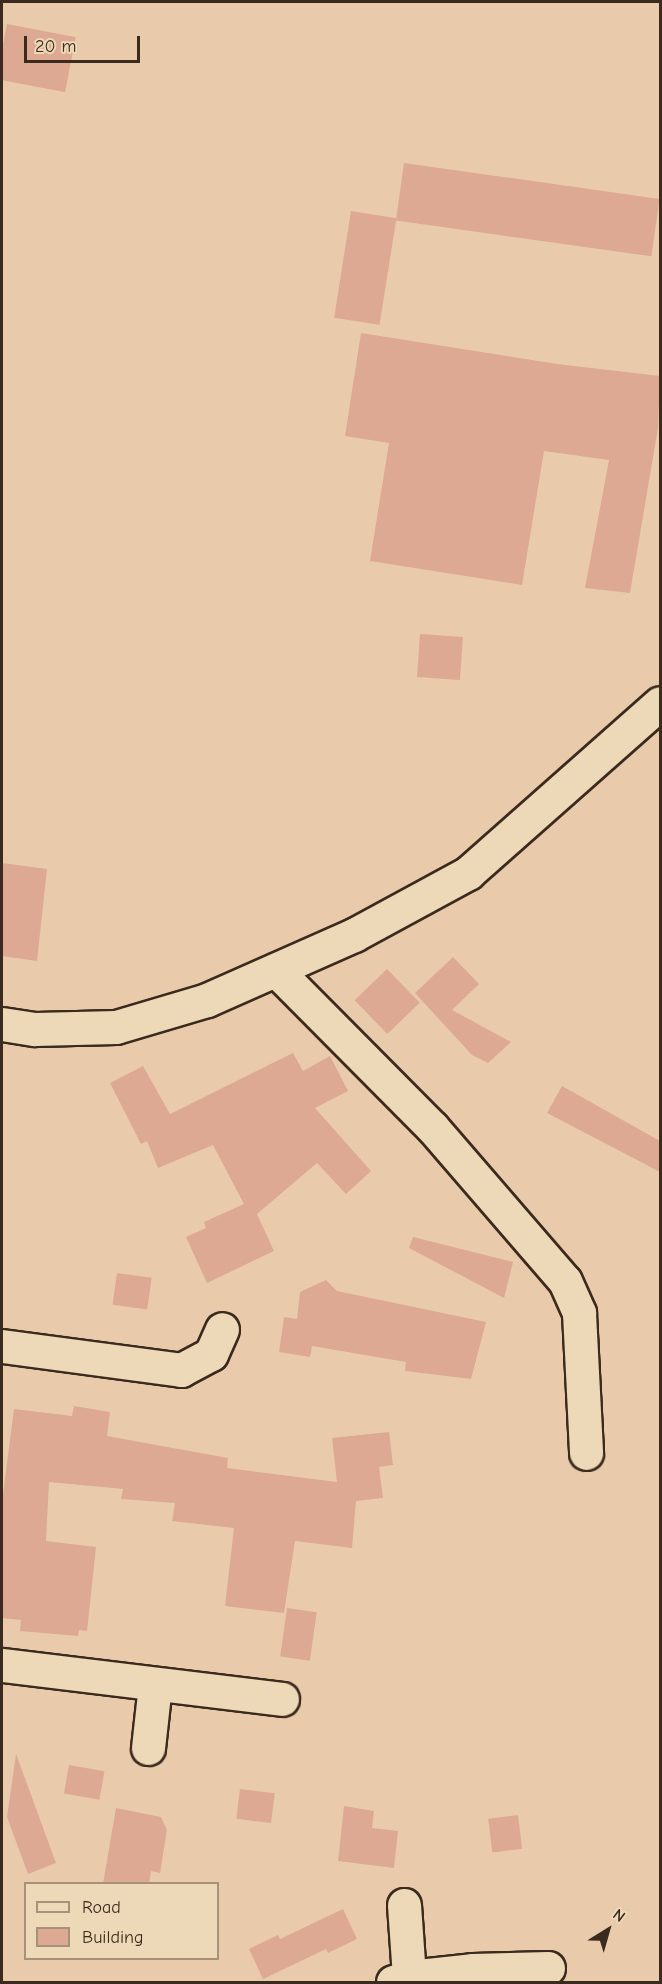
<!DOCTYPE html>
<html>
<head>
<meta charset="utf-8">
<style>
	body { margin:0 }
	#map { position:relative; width:662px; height:1984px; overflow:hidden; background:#e9cbac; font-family:"Comic Neue",sans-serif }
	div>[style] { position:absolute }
	.building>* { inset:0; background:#dda992; transform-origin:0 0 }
	.roads { filter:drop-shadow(2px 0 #3b2a1e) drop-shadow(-2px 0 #3b2a1e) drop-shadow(0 2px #3b2a1e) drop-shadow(0 -2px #3b2a1e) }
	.minor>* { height:33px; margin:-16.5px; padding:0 16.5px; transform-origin:16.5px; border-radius:16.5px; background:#edd8b7 }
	span { translate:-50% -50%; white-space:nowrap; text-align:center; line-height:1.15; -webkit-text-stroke:4.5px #edd8b7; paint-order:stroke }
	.frame { position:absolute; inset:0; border:3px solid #3b2a1e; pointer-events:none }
	.legend { position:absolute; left:24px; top:1882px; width:195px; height:78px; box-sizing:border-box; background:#edd8b7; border:2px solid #a6927a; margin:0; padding:8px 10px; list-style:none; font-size:18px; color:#3b2a1e }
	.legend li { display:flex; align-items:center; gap:12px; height:30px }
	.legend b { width:30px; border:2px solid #a6927a }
	.north { position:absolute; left:578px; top:1900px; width:60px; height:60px; -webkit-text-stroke:4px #edd8b7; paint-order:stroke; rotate:37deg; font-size:16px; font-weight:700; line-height:24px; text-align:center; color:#3b2a1e }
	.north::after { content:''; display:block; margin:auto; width:21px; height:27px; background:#3b2a1e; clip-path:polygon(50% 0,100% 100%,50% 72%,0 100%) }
	.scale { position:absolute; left:24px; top:36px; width:116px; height:27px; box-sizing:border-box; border:3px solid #3b2a1e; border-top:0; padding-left:8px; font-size:18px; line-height:21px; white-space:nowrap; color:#3b2a1e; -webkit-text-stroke:4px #edd8b7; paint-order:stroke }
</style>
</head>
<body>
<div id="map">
	<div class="building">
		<i style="left:7px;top:24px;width:70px;height:56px;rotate:11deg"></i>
		<i style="left:404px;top:163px;width:258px;height:58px;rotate:8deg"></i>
		<i style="left:351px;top:211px;width:46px;height:108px;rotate:9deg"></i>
		<i style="clip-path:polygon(361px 333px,557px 364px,660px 376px,658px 428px,630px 593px,585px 588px,609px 460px,544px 451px,522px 585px,370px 561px,389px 443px,345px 436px)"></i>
		<i style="left:420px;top:634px;width:43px;height:43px;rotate:4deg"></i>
		<i style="clip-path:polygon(2px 863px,47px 869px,37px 961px,2px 956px)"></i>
		<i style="clip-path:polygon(453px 957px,479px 984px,452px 1010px,511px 1042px,488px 1063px,472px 1055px,415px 993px)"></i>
		<i style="left:387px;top:969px;width:47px;height:45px;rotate:46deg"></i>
		<i style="clip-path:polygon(293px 1053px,303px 1071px,330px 1056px,348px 1091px,315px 1108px,371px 1171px,346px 1194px,317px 1163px,257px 1214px,274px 1251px,207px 1283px,186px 1237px,206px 1228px,204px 1222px,244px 1204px,213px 1145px,158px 1168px,147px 1141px,141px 1144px,110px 1083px,143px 1066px,170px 1114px)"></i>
		<i style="clip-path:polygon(562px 1086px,660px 1141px,660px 1172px,547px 1113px)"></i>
		<i style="clip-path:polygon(413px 1237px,513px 1262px,504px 1298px,409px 1248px)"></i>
		<i style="left:117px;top:1273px;width:35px;height:32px;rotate:8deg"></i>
		<i style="clip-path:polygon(326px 1280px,337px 1291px,486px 1322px,471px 1379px,405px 1371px,406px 1362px,312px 1346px,310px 1357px,279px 1352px,284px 1317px,297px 1319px,300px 1292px)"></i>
		<i style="clip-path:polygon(74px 1406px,110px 1412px,107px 1436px,228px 1458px,227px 1468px,337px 1482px,332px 1438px,389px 1432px,393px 1465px,379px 1467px,383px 1498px,356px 1501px,352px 1548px,295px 1541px,284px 1613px,225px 1606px,234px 1528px,172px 1521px,175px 1503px,121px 1499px,123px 1489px,49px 1482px,46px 1541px,96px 1547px,87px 1631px,79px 1630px,78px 1636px,20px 1631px,21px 1620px,2px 1618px,2px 1502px,14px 1409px,72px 1416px)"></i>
		<i style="left:287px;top:1608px;width:30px;height:49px;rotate:8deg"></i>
		<i style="clip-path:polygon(16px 1754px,56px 1863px,28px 1874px,7px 1817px)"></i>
		<i style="left:69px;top:1765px;width:36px;height:29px;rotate:10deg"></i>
		<i style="left:240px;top:1789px;width:35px;height:30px;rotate:7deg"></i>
		<i style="clip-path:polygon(344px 1806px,374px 1811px,372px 1828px,398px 1831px,394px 1868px,338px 1861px)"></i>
		<i style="clip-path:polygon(116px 1808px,161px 1817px,167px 1830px,160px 1873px,151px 1871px,149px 1884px,103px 1884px)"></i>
		<i style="left:518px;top:1815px;width:34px;height:30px;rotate:83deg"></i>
		<i style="clip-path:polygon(343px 1909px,357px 1939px,328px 1953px,326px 1949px,263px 1979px,249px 1949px,278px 1935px,280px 1939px)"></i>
	</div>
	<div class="roads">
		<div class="minor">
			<i style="left:276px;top:970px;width:221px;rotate:45.2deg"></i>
			<i style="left:432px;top:1127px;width:203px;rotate:49.2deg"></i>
			<i style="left:565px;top:1281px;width:35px;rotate:66deg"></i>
			<i style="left:579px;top:1313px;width:140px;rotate:87.1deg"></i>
			<i style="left:2px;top:1024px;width:33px;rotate:9deg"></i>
			<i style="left:35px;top:1029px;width:81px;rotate:-1.4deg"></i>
			<i style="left:116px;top:1027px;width:95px;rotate:-16.5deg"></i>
			<i style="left:207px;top:1000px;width:161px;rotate:-23.9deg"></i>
			<i style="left:354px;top:935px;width:130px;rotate:-28.5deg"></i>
			<i style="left:468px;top:873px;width:256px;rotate:-41.5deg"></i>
			<i style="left:2px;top:1346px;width:181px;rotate:7.6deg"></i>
			<i style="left:181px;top:1370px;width:34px;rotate:-28deg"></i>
			<i style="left:211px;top:1354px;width:27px;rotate:-66deg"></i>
			<i style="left:2px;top:1665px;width:282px;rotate:6.9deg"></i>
			<i style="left:148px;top:1748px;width:63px;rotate:-83.7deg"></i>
			<i style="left:404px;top:1905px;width:72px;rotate:86deg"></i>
			<i style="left:393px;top:1982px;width:17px;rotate:-17deg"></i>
			<i style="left:409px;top:1977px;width:63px;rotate:-6.3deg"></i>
			<i style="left:472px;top:1970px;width:76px;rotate:-1.5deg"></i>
		</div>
	</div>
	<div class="frame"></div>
	<ul class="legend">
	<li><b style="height:8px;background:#edd8b7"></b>Road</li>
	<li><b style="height:16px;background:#dda992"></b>Building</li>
	</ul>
	<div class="north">N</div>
	<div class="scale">20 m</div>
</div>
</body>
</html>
